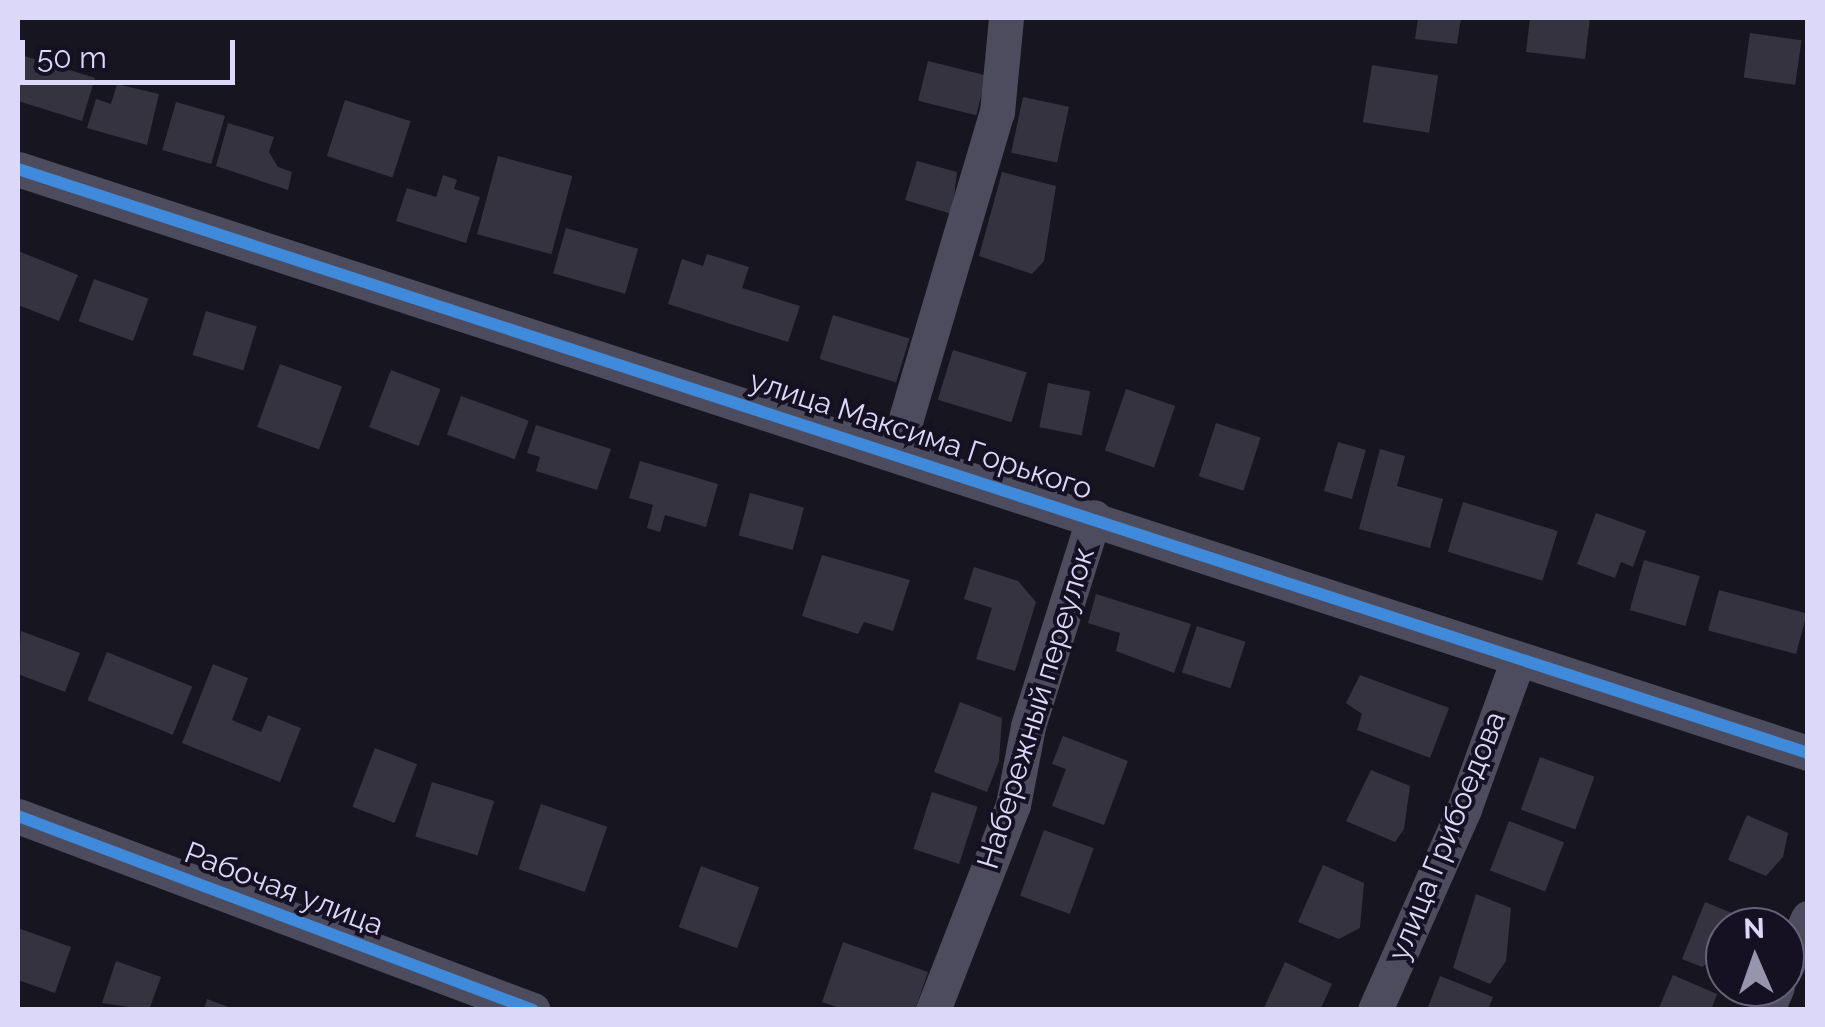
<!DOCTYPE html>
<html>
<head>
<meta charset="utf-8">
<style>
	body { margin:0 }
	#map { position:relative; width:1825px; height:1027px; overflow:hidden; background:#17151f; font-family:Raleway,sans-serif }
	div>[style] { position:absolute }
	.building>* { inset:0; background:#363341; transform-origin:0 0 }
	.minor>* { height:35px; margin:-17.5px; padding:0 17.5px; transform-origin:17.5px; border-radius:17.5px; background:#4d4b5e }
	.cycleway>* { height:12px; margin:-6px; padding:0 6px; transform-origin:6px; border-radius:6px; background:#408adc }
	span { translate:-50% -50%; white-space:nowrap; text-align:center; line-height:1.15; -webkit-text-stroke:8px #151123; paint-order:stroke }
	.street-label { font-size:30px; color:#dcd8fa }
	.frame { position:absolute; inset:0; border:20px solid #dcd8fa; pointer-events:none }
	.north { position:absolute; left:1705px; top:907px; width:100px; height:100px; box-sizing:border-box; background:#151123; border:2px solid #656179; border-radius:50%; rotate:358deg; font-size:28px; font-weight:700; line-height:40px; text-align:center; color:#dcd8fa }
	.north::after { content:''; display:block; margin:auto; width:35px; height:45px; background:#9794ad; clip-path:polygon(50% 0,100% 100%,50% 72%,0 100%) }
	.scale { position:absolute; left:20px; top:40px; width:215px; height:45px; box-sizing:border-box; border:5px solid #dcd8fa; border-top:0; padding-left:12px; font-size:30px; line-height:35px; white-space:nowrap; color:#dcd8fa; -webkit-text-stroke:8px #151123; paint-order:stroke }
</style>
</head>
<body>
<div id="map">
	<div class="building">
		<i style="clip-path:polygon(1418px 18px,1461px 18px,1457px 44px,1415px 39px)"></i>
		<i style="clip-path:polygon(1530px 18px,1590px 18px,1585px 59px,1526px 52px)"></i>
		<i style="left:1750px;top:33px;width:52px;height:45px;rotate:8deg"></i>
		<i style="clip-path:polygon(21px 55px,95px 78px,82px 121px,18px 101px)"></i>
		<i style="left:928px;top:61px;width:60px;height:41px;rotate:14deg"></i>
		<i style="left:1372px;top:65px;width:67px;height:58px;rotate:9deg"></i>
		<i style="clip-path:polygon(117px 84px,159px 94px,147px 145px,87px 128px,96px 99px,111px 104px)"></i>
		<i style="left:1023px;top:97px;width:47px;height:57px;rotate:12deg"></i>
		<i style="left:345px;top:100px;width:69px;height:59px;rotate:18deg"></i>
		<i style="left:176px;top:102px;width:51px;height:50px;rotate:16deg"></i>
		<i style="clip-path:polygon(228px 123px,274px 137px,269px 152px,278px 167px,292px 172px,288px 190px,216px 166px)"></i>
		<i style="left:498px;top:156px;width:77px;height:81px;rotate:15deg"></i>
		<i style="clip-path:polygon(917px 161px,957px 172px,952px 214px,905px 200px)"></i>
		<i style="clip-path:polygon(1002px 172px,1056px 186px,1044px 261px,1032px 274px,979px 256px)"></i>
		<i style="clip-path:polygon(443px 175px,457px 180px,454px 189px,480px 197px,466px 243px,396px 221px,407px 188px,436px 197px)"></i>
		<i style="left:566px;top:228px;width:75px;height:47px;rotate:16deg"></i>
		<i style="clip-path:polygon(18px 251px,78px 275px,59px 321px,18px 305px)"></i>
		<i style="clip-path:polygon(707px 254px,749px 267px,742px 288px,800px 306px,788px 342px,668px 304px,682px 259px,703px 266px)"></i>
		<i style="left:94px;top:279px;width:58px;height:45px;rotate:20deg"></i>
		<i style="left:206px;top:311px;width:53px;height:46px;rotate:17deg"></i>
		<i style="left:833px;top:315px;width:80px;height:46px;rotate:17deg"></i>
		<i style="left:953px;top:350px;width:77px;height:52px;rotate:17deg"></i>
		<i style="left:280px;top:364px;width:66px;height:67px;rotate:20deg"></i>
		<i style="left:391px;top:370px;width:53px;height:61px;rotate:21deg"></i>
		<i style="left:1048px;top:383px;width:43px;height:45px;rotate:11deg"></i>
		<i style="left:1126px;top:389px;width:52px;height:65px;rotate:19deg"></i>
		<i style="left:461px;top:396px;width:72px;height:41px;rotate:20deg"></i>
		<i style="left:1216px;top:423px;width:47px;height:56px;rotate:18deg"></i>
		<i style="clip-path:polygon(536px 425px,611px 449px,597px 490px,536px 471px,540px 457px,527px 453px)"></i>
		<i style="left:1338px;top:442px;width:29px;height:51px;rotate:16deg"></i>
		<i style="clip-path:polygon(1380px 449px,1405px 456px,1397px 486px,1443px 499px,1430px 548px,1359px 529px)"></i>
		<i style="clip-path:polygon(640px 461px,718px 484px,706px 527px,665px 515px,660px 532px,647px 528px,653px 505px,629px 498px)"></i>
		<i style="left:750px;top:493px;width:56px;height:44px;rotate:15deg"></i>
		<i style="left:1463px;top:502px;width:99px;height:52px;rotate:17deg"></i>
		<i style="clip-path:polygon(1596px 513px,1646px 531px,1633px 567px,1621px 562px,1615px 578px,1577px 564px)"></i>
		<i style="clip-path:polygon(822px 555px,910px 580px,893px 631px,864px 622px,858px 634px,802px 616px)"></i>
		<i style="left:1644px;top:560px;width:58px;height:52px;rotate:16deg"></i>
		<i style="clip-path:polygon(974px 567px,1018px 581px,1036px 602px,1015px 671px,976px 659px,992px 608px,964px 599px)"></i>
		<i style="left:1719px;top:590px;width:91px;height:42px;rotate:15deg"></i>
		<i style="clip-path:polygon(1096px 594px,1191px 624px,1174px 673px,1116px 651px,1120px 633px,1088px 623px)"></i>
		<i style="left:1197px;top:626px;width:51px;height:49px;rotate:18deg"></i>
		<i style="clip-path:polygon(21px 631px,80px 653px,65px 692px,18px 674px)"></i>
		<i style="left:107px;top:652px;width:92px;height:52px;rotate:22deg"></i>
		<i style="clip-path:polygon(213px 664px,248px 678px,232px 720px,261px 732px,268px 715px,301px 728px,280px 782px,182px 743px)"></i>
		<i style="clip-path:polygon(1360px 675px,1449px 708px,1430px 758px,1357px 730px,1362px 714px,1346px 703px)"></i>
		<i style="clip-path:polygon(960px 702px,1002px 718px,999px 761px,987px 792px,934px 772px)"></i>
		<i style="clip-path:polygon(1063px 736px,1128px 761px,1104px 825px,1052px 806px,1066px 769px,1052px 764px)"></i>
		<i style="left:375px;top:748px;width:45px;height:63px;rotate:21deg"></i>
		<i style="left:1540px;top:757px;width:58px;height:56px;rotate:20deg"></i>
		<i style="clip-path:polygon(1371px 770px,1410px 786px,1404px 829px,1395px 842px,1346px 821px)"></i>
		<i style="left:432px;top:782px;width:65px;height:57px;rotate:17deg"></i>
		<i style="left:932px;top:792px;width:48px;height:60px;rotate:18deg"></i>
		<i style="left:541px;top:804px;width:70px;height:69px;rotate:19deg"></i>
		<i style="clip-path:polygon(1747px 815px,1788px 833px,1783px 857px,1766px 876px,1728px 860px)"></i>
		<i style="left:1509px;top:821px;width:59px;height:53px;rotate:21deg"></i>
		<i style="left:1044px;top:830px;width:53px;height:70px;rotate:20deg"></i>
		<i style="clip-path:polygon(1323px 865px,1364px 883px,1360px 928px,1339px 939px,1298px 922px)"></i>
		<i style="left:701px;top:866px;width:62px;height:65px;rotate:20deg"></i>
		<i style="clip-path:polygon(1476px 894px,1511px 908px,1506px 961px,1490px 984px,1453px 968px)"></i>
		<i style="clip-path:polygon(1705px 902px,1747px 919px,1744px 927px,1725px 927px,1725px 963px,1714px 958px,1702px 967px,1682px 959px)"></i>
		<i style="clip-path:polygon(18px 928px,71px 947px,55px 993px,18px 980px)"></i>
		<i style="clip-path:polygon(843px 942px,928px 972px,915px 1010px,845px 1010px,822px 1002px)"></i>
		<i style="clip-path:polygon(116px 961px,161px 977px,149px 1010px,102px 1003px)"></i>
		<i style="clip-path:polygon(1285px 962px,1332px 984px,1320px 1010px,1263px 1010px)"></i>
		<i style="clip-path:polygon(1673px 975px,1717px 994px,1711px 1010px,1658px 1010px)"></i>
		<i style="clip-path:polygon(1440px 976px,1493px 997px,1488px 1010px,1427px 1010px)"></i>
		<i style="clip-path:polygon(207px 999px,234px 1009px,234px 1010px,204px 1010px)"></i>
	</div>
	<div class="minor">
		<i style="left:18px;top:169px;width:1883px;rotate:18.07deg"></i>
		<i style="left:896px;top:452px;width:355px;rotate:-73.5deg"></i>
		<i style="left:997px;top:112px;width:94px;rotate:-84.5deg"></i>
		<i style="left:18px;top:816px;width:550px;rotate:20.64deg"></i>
		<i style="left:1785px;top:969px;width:56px;rotate:-65.7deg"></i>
		<i style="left:933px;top:1010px;width:220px;rotate:-68.7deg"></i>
		<i style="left:1013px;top:805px;width:80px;rotate:-79.2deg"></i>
		<i style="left:1028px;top:726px;width:219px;rotate:-72.5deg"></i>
		<i style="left:1375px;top:1010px;width:220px;rotate:-66.1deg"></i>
		<i style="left:1464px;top:809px;width:156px;rotate:-70.2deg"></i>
		<i style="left:1767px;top:1010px;width:25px;rotate:-67deg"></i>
	</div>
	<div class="cycleway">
		<i style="left:18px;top:169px;width:1883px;rotate:18.07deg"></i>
		<i style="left:18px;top:816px;width:550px;rotate:20.64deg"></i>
	</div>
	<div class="street-label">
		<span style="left:921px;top:435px;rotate:18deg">улица Максима Горького</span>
		<span style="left:1036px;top:708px;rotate:-73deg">Набережный переулок</span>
		<span style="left:1447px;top:836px;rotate:-68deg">улица Грибоедова</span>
		<span style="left:284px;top:889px;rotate:21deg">Рабочая улица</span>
	</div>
	<div class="frame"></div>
	<div class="north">N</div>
	<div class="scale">50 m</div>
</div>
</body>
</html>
